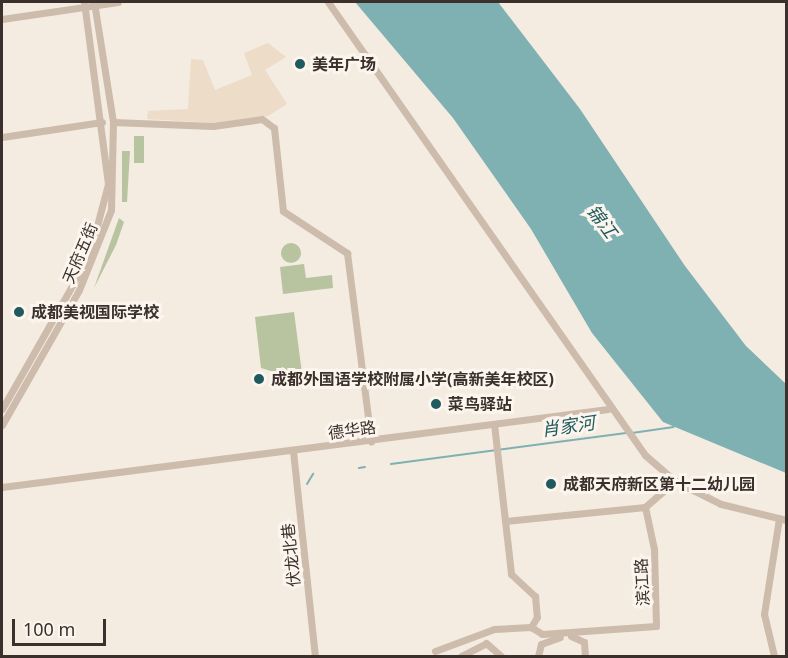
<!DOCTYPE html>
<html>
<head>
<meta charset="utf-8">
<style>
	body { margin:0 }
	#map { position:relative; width:788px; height:658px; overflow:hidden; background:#f4ebe1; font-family:"Noto Sans","Noto Sans SC",sans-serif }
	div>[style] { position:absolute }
	.green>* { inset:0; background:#b8c4a0; transform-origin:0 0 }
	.round { border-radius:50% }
	.plaza>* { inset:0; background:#ecdcc8 }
	.water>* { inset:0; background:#7fb0b2 }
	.stream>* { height:2px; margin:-1px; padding:0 1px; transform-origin:1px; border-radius:1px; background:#7fb0b2 }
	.minor>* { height:7px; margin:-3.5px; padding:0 3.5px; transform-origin:3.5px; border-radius:3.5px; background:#cdbbac }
	.dots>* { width:16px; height:16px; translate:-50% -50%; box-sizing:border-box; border:3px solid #fbf5ee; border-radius:50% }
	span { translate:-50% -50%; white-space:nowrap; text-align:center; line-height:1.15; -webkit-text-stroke:6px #fbf5ee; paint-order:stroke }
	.poi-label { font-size:16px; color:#3b302b; font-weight:700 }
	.left { translate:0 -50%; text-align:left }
	.street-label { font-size:16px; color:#3b302b }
	.water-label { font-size:18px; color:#1f5a5e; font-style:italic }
	.frame { position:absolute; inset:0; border:3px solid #3b302b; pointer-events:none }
	.scale { position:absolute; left:12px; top:619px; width:94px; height:27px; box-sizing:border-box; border:3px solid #3b302b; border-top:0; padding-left:8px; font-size:18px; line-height:21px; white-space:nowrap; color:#3b302b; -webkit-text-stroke:4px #fbf5ee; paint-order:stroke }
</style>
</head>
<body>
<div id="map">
	<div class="green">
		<i style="left:134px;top:136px;width:10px;height:27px"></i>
		<i style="clip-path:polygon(122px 151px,130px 151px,127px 202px,122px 202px)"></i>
		<i style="clip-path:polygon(119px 218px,124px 222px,116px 245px,94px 288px)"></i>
		<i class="round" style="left:281px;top:243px;width:20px;height:20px"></i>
		<i style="clip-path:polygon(304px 264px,306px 278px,332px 275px,333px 288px,283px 294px,280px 267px)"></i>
		<i style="clip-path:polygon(294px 312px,303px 381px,275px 384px,274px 372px,261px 368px,255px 317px)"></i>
	</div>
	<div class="plaza">
		<i style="clip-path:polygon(268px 43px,286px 57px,265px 70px,287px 104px,268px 116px,213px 123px,147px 119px,148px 111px,188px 109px,191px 59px,203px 60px,215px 90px,252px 75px,244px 53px)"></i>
	</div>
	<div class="water">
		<i style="clip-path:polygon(355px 2px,498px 2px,580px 109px,685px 266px,746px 346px,786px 384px,786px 473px,663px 422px,592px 333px,531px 229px,453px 118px)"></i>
	</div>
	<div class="stream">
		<i style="left:632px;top:433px;width:42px;rotate:-8.1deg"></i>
		<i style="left:391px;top:464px;width:237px;rotate:-7.5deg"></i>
		<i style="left:359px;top:468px;width:6px;rotate:-9deg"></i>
		<i style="left:307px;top:484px;width:12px;rotate:-59deg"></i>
	</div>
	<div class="minor">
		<i style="left:328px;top:2px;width:553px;rotate:55.02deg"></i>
		<i style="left:645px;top:455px;width:40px;rotate:41deg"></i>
		<i style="left:675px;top:481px;width:51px;rotate:26.6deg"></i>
		<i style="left:721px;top:504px;width:67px;rotate:13.8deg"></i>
		<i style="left:2px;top:19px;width:117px;rotate:-8.3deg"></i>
		<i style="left:113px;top:122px;width:100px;rotate:2.3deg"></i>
		<i style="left:213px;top:126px;width:49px;rotate:-8.1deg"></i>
		<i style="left:262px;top:119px;width:15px;rotate:37deg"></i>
		<i style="left:274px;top:128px;width:83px;rotate:83.8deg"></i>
		<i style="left:283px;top:211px;width:77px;rotate:33.3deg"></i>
		<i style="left:347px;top:253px;width:190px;rotate:82.7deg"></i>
		<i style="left:2px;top:137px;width:101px;rotate:-8.5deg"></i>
		<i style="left:2px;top:409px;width:176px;rotate:-60.4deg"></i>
		<i style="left:89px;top:256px;width:74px;rotate:-75.2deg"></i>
		<i style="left:108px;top:184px;width:184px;rotate:-97.5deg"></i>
		<i style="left:494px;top:424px;width:151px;rotate:83.5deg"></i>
		<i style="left:511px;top:574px;width:33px;rotate:43deg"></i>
		<i style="left:535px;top:596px;width:21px;rotate:85deg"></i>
		<i style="left:537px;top:617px;width:12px;rotate:121deg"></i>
		<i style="left:2px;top:425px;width:155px;rotate:-60.3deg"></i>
		<i style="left:79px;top:290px;width:86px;rotate:-68.2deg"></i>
		<i style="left:111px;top:210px;width:88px;rotate:-88.7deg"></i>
		<i style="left:113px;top:122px;width:121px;rotate:-99deg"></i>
		<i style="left:293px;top:451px;width:206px;rotate:83.9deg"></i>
		<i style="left:2px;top:487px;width:611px;rotate:-7.33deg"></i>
		<i style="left:505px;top:521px;width:141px;rotate:-5.7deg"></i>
		<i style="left:571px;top:636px;width:14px;rotate:25deg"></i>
		<i style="left:584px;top:642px;width:14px;rotate:86deg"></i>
		<i style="left:435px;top:651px;width:63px;rotate:-20.4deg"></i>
		<i style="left:494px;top:629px;width:37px;rotate:-3deg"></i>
		<i style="left:531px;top:627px;width:13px;rotate:32deg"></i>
		<i style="left:542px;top:634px;width:114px;rotate:-4deg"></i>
		<i style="left:656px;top:626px;width:77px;rotate:-91.5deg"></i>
		<i style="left:654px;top:549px;width:43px;rotate:-102.1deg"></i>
		<i style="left:645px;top:507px;width:40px;rotate:-41deg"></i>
		<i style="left:461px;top:656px;width:28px;rotate:-27deg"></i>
		<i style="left:486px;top:643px;width:20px;rotate:41deg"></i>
		<i style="left:538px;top:656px;width:12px;rotate:-76deg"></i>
		<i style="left:541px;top:644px;width:20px;rotate:-20deg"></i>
		<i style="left:774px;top:656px;width:43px;rotate:-103.4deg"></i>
		<i style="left:764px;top:614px;width:97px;rotate:-81.1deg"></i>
	</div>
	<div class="dots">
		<i style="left:300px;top:64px;background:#1f5a5e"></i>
		<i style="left:19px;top:312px;background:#1f5a5e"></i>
		<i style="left:259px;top:379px;background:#1f5a5e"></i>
		<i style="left:436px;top:404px;background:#1f5a5e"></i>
		<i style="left:551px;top:484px;background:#1f5a5e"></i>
	</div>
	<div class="poi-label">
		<span class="left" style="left:312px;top:64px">美年广场</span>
		<span class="left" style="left:31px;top:312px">成都美视国际学校</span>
		<span class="left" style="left:271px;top:379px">成都外国语学校附属小学(高新美年校区)</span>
		<span class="left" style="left:448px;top:404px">菜鸟驿站</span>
		<span class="left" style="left:563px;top:484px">成都天府新区第十二幼儿园</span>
	</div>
	<div class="street-label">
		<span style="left:80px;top:253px;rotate:-67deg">天府五街</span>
		<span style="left:352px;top:430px;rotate:-8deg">德华路</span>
		<span style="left:291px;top:555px;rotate:-96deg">伏龙北巷</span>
		<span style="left:642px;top:582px;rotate:-93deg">滨江路</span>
	</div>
	<div class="water-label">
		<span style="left:602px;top:221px;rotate:53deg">锦江</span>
		<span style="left:568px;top:426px;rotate:-8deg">肖家河</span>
	</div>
	<div class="frame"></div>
	<div class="scale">100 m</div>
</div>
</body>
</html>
